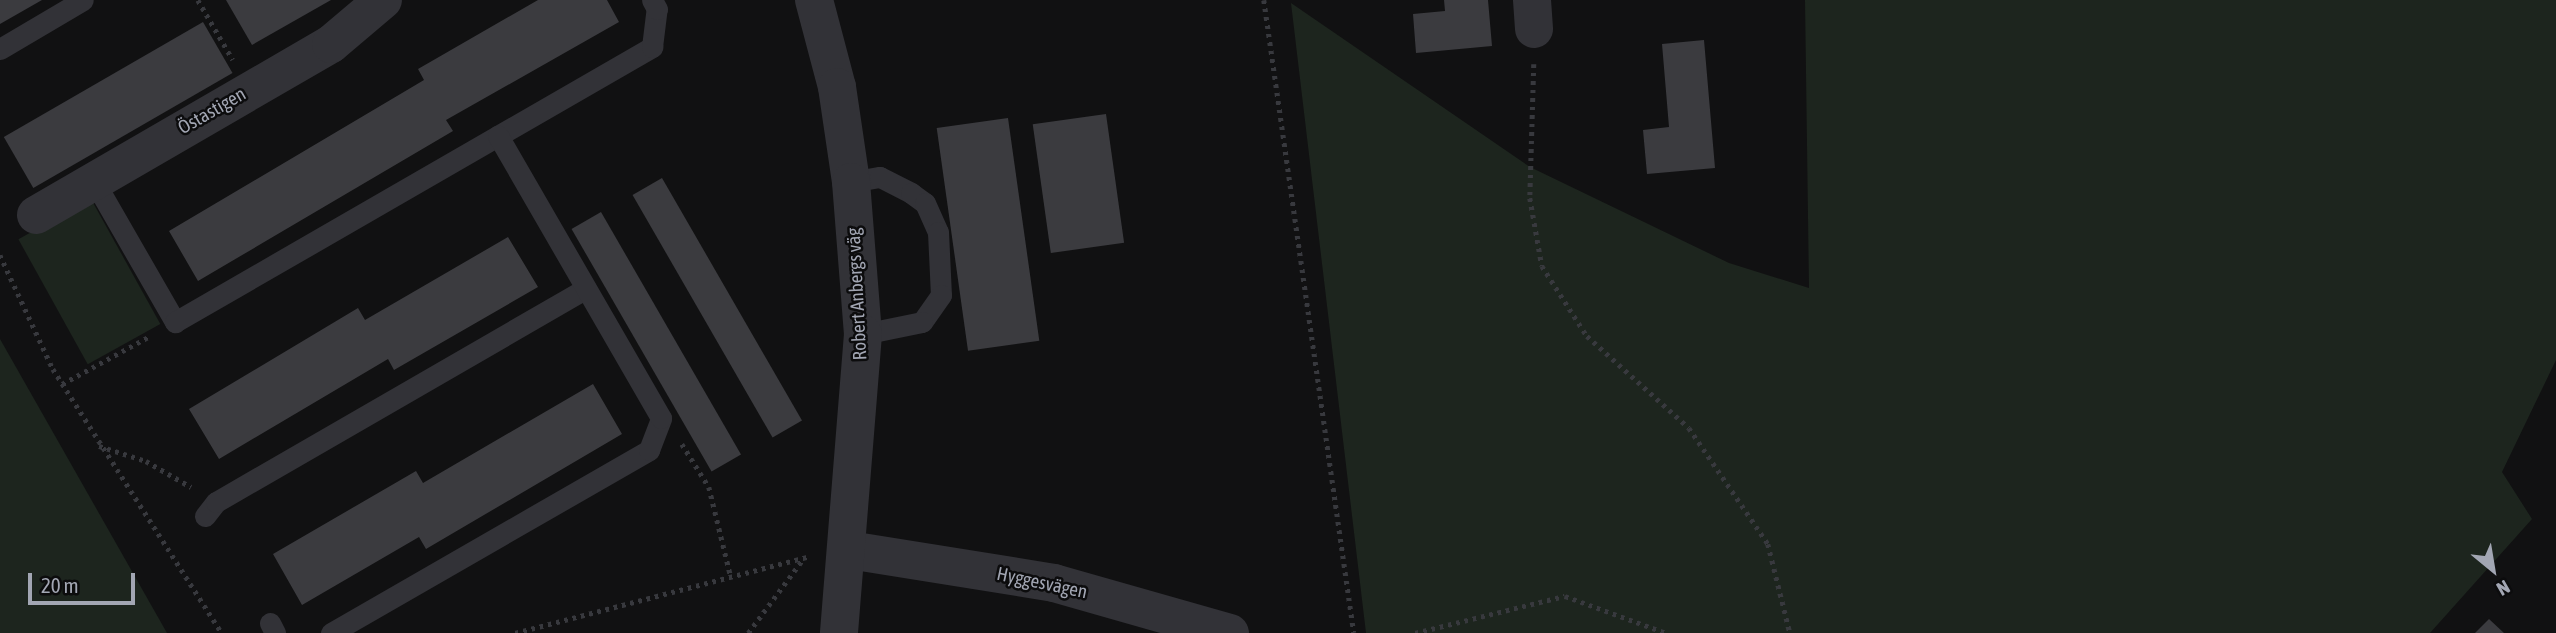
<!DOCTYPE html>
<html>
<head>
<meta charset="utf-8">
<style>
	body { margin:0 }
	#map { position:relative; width:2556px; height:633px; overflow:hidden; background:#111112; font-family:"Asap Condensed",sans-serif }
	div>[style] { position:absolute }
	.green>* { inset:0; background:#1d251e; transform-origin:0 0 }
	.building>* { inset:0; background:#3b3b3f; transform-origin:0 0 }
	.path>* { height:4.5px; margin-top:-2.25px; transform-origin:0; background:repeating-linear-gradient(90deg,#38393e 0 3.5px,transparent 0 8.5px) }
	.service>* { height:21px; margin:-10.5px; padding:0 10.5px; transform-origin:10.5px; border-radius:10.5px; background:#323237 }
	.minor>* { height:38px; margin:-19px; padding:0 19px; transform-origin:19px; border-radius:19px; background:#323237 }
	.tertiary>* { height:38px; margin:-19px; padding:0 19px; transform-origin:19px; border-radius:19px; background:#323237 }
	span { translate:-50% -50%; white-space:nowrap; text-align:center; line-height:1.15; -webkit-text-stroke:5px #0c0c0d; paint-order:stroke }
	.street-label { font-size:19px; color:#a2a6b3 }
	.north { position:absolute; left:2458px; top:535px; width:70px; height:70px; -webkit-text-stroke:5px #0c0c0d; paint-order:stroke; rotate:150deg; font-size:19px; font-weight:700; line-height:28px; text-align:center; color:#a2a6b3 }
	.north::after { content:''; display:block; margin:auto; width:24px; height:32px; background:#a2a6b3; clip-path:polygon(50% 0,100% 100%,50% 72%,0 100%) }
	.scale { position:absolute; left:28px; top:573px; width:107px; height:32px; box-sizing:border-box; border:4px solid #a2a6b3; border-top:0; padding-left:9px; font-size:21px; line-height:24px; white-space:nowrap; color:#a2a6b3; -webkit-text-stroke:5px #0c0c0d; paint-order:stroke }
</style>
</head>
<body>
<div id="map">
	<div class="green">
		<i style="clip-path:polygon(1805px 0,2556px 0,2556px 360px,2502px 472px,2532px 519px,2430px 633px,1366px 633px,1291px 3px,1530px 167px,1729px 263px,1809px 288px)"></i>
		<i style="left:91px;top:199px;width:143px;height:83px;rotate:61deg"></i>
		<i style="clip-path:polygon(0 339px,167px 633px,0 633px)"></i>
	</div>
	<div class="building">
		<i style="clip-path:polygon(0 0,42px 0,0 24px)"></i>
		<i style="clip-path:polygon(226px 0,331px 0,252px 45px)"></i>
		<i style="clip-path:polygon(538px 0,607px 0,619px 22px,446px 120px,453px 131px,198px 281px,169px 231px,424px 80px,418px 69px)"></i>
		<i style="clip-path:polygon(1444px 0,1488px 0,1492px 46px,1416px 53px,1413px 14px,1445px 11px)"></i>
		<i style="left:203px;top:22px;width:59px;height:230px;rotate:60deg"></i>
		<i style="clip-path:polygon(1704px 40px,1715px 168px,1647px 174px,1643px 130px,1669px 127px,1662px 44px)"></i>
		<i style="left:1106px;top:114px;width:130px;height:74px;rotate:82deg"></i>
		<i style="left:1008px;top:118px;width:225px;height:72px;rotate:82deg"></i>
		<i style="left:662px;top:178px;width:280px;height:34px;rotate:60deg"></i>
		<i style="left:601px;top:212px;width:280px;height:34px;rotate:60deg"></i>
		<i style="clip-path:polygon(508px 237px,538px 287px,394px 370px,388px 359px,219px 459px,189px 409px,358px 308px,365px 320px)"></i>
		<i style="clip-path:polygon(593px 384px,622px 434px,426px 549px,419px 537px,302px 605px,273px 554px,416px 471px,423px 483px)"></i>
		<i style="clip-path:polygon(2489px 619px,2504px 633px,2475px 633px)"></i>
	</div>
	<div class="path">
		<i style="left:198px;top:0;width:69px;rotate:59.7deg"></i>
		<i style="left:1264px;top:0;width:639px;rotate:81.91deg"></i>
		<i style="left:1534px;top:64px;width:134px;rotate:91.7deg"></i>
		<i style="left:1530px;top:198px;width:69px;rotate:80deg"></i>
		<i style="left:1542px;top:266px;width:83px;rotate:57.3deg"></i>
		<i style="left:1587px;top:336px;width:137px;rotate:42deg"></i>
		<i style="left:1689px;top:428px;width:140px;rotate:55.7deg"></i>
		<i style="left:1768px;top:544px;width:92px;rotate:76.1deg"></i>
		<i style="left:0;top:255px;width:126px;rotate:65.1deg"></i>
		<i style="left:53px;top:369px;width:313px;rotate:57.4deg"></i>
		<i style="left:62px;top:384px;width:100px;rotate:-28.6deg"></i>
		<i style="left:682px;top:444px;width:51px;rotate:57.9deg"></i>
		<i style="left:709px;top:487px;width:93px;rotate:76.3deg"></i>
		<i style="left:99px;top:446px;width:49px;rotate:17.7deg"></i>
		<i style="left:146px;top:461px;width:52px;rotate:30deg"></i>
		<i style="left:515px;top:633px;width:305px;rotate:-14.6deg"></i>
		<i style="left:748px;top:633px;width:94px;rotate:-53.3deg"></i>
		<i style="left:1415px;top:633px;width:154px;rotate:-13.9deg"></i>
		<i style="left:1565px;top:596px;width:108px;rotate:20.1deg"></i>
	</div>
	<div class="service">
		<i style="left:0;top:49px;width:96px;rotate:-30.6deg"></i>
		<i style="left:94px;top:181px;width:163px;rotate:60.1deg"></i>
		<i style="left:175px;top:322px;width:551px;rotate:-29.96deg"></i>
		<i style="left:652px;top:47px;width:38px;rotate:-83deg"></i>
		<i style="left:657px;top:9px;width:10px;rotate:-119deg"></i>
		<i style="left:851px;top:182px;width:29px;rotate:-10deg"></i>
		<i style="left:880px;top:177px;width:35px;rotate:27deg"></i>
		<i style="left:911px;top:193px;width:17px;rotate:36deg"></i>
		<i style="left:925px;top:203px;width:32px;rotate:66deg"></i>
		<i style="left:938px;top:232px;width:63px;rotate:87.3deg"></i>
		<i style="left:941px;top:295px;width:33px;rotate:125deg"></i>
		<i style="left:922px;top:322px;width:60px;rotate:168.5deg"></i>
		<i style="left:205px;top:516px;width:18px;rotate:-52deg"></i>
		<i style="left:216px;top:502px;width:427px;rotate:-30deg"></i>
		<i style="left:270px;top:623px;width:11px;rotate:63deg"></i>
		<i style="left:331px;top:633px;width:367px;rotate:-29.9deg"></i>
		<i style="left:649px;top:450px;width:34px;rotate:-69deg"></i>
		<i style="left:661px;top:418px;width:326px;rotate:-120deg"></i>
	</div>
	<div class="minor">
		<i style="left:1532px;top:0;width:29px;rotate:86deg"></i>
		<i style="left:36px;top:215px;width:341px;rotate:-30.1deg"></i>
		<i style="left:331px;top:44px;width:68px;rotate:-40.2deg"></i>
		<i style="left:849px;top:550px;width:208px;rotate:9.1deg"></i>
		<i style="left:1054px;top:583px;width:183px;rotate:15.9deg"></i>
	</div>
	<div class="tertiary">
		<i style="left:814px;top:0;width:90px;rotate:75.2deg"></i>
		<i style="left:837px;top:87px;width:96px;rotate:81.6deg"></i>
		<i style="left:851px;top:182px;width:152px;rotate:85.5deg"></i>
		<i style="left:863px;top:334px;width:300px;rotate:94.6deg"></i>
	</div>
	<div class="street-label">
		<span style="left:212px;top:111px;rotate:-30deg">Östastigen</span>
		<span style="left:857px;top:294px;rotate:-93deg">Robert Anbergs väg</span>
		<span style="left:1042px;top:583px;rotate:12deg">Hyggesvägen</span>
	</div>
	<div class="north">N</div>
	<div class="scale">20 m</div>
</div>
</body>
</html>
